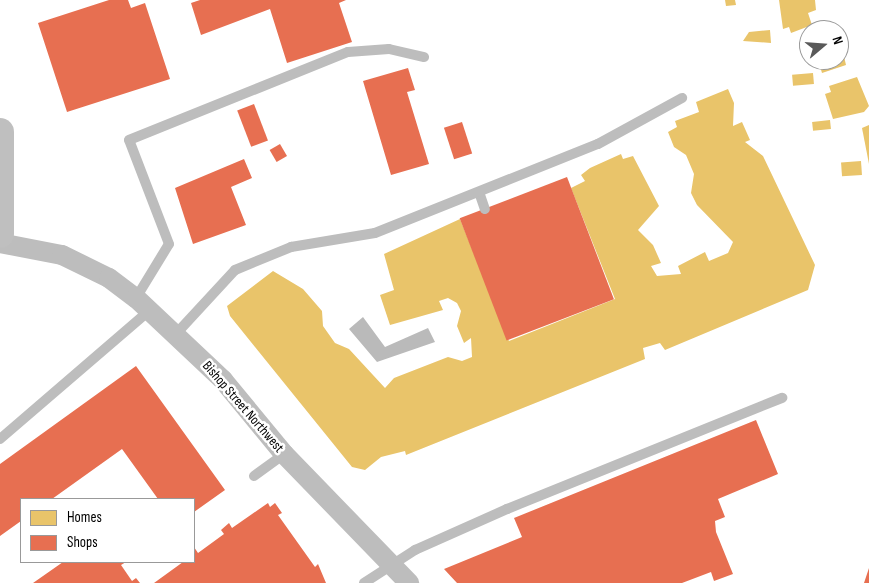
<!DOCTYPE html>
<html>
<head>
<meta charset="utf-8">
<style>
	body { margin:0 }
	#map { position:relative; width:869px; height:583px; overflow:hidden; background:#fff; font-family:"Sofia Sans Condensed",sans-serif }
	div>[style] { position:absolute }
	.water>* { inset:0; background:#bababa }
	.homes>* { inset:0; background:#e9c46a; transform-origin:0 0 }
	.shops>* { inset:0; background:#e76f51; transform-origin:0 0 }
	.service>* { height:10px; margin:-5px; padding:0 5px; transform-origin:5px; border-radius:5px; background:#bdbdbd }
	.minor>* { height:20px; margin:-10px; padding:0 10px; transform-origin:10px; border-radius:10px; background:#bdbdbd }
	.secondary>* { height:28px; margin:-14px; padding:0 14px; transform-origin:14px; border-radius:14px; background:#bfbfbf }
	span { translate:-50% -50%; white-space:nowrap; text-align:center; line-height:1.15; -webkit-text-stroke:5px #fff; paint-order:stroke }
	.street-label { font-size:14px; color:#000 }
	.legend { position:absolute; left:20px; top:498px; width:175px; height:65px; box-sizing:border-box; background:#fff; border:1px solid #999; margin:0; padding:6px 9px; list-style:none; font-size:15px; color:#000 }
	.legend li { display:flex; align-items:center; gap:10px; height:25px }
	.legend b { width:25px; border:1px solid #999 }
	.north { position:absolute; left:799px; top:20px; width:50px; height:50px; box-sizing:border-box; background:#fff; border:1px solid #999; border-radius:50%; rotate:72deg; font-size:14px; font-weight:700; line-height:20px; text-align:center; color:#000 }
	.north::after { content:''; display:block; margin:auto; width:18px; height:22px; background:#595959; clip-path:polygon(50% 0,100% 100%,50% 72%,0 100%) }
</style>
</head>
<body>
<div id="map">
	<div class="water">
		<i style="clip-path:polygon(363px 317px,385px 347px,428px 328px,435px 342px,377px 362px,349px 329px)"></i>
	</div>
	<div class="homes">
		<i style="clip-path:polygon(725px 0,735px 0,736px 5px,726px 6px)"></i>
		<i style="clip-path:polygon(779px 0,815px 0,816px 10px,808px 13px,812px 25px,791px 33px,789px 27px,783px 29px)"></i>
		<i style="clip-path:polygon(770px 30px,771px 43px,743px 41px,749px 32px)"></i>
		<i style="clip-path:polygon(839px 35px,846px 65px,822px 73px,818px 60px,839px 60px)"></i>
		<i style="left:813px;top:73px;width:11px;height:21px;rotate:85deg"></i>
		<i style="clip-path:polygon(857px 77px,869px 106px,864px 112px,833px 119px,825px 94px,831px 92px,829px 86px)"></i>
		<i style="clip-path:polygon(728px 89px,734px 103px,733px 126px,742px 122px,750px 140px,745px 142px,763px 156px,815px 265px,808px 290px,665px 350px,660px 343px,643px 348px,645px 359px,406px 455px,405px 451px,381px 457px,365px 470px,352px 467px,230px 316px,227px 306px,273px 271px,303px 289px,322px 311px,323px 326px,335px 343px,349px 349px,385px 388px,394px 378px,448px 357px,462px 361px,472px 357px,471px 338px,464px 343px,457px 326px,461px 311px,457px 303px,448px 298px,439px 301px,443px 310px,390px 325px,380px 295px,394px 290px,384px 254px,460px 219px,509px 341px,615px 299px,571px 188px,585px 181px,581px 175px,590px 168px,621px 154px,623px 159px,633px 156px,659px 206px,638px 230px,653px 245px,661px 263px,651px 266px,657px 276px,681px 274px,678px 266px,705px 252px,709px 261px,728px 253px,733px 242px,697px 205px,691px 193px,694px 174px,686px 155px,674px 147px,668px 132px,677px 127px,675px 121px,699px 112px,696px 102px)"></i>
		<i style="left:830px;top:120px;width:9px;height:18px;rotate:84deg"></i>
		<i style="clip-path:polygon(869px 125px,869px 164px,862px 128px)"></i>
		<i style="left:861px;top:161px;width:14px;height:20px;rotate:86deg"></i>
	</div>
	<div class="shops">
		<i style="clip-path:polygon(109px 0,128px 0,131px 8px,145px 3px,170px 79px,67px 112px,38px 23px)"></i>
		<i style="clip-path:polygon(200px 0,346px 0,339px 3px,352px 42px,287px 63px,270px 9px,201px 35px,191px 3px)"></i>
		<i style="clip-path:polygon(408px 68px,415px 90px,407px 92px,429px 164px,391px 175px,363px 81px)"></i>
		<i style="left:254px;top:104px;width:39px;height:18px;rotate:69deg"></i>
		<i style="left:462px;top:122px;width:33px;height:19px;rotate:72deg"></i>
		<i style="left:280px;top:144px;width:14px;height:12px;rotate:60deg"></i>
		<i style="clip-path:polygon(244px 159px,252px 178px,231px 187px,246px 225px,193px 244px,175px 188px)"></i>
		<i style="left:567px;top:177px;width:131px;height:115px;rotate:69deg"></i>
		<i style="clip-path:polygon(136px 366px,225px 490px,194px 512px,194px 499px,158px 499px,122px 449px,52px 499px,21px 499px,21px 521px,0 536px,0 464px)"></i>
		<i style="clip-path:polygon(756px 420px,778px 474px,718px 499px,725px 517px,715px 521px,716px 532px,733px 574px,714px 581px,711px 572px,682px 583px,457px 583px,444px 569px,522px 537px,514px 518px)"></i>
		<i style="clip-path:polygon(268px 503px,270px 507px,275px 503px,282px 513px,278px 515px,315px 567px,318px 564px,326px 583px,154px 583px,183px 562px,194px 562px,194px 547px,198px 553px,224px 534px,221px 530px,229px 523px,232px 528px)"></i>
		<i style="clip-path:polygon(63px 562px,126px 562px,121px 565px,132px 581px,136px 578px,140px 583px,33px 583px)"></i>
		<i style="clip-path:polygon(869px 568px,869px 583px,864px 583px)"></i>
	</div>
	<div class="service">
		<i style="left:479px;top:192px;width:18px;rotate:71deg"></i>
		<i style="left:136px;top:298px;width:63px;rotate:-58.6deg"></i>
		<i style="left:169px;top:244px;width:111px;rotate:-111deg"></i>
		<i style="left:129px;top:140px;width:236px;rotate:-21.9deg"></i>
		<i style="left:348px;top:52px;width:41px;rotate:-4.2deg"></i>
		<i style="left:389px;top:49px;width:36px;rotate:13deg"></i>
		<i style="left:175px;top:335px;width:88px;rotate:-47.3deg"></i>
		<i style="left:235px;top:270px;width:61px;rotate:-22.3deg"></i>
		<i style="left:291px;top:247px;width:85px;rotate:-9.5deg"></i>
		<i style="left:375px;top:233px;width:240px;rotate:-21.8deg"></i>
		<i style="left:598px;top:144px;width:96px;rotate:-28.7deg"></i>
		<i style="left:0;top:439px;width:198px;rotate:-40.7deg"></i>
		<i style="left:254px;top:476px;width:37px;rotate:-36deg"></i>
		<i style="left:364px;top:583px;width:61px;rotate:-32.9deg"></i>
		<i style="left:415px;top:550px;width:101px;rotate:-24deg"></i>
		<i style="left:507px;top:509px;width:297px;rotate:-22deg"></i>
	</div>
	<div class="minor">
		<i style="left:0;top:243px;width:63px;rotate:11deg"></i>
		<i style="left:62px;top:255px;width:52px;rotate:26.1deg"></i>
		<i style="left:109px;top:278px;width:34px;rotate:37deg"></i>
		<i style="left:136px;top:298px;width:120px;rotate:43.3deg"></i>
		<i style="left:223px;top:380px;width:96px;rotate:50.5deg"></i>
		<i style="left:284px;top:454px;width:180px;rotate:45.9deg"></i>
	</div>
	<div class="secondary">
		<i style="left:0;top:132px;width:102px;rotate:90deg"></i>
	</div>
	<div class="street-label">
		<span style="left:243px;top:407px;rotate:49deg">Bishop Street Northwest</span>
	</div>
	<ul class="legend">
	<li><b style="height:14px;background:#e9c46a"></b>Homes</li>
	<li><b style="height:14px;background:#e76f51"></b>Shops</li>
	</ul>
	<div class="north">N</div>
</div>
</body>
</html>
